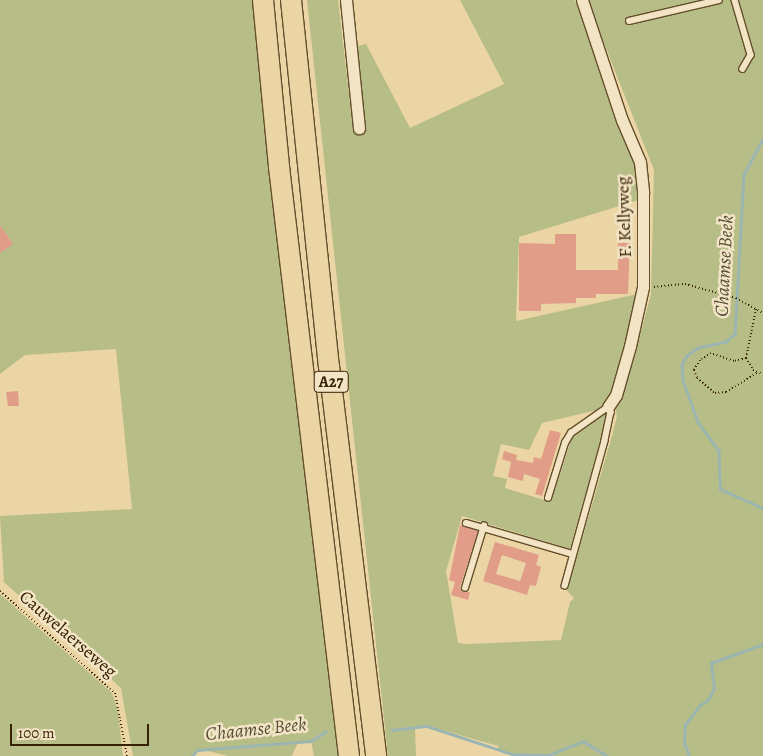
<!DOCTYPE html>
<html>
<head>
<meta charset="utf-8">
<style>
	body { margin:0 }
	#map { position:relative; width:763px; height:756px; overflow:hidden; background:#ebd5a4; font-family:Alegreya,serif }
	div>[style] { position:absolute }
	.green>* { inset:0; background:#b7bd86 }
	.stream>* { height:2.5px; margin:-1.25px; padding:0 1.25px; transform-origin:1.25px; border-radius:1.25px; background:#9bb6b0 }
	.building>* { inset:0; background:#e19d88 }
	.path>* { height:2px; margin-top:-1px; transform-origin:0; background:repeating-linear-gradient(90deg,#372103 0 1px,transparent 0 3.5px) }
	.roads { filter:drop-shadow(1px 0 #644e2b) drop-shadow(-1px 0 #644e2b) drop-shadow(0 1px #644e2b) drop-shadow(0 -1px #644e2b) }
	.lane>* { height:5.5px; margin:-2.75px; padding:0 2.75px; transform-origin:2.75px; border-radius:2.75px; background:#f2e4c4 }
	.street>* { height:11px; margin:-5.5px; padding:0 5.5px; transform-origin:5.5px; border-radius:5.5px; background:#f2e4c4 }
	.highway>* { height:20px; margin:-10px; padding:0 10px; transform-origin:10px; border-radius:10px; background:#ebd5a4 }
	span { translate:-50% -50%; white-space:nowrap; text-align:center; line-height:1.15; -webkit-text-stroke:5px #f2e4c4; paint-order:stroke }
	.shield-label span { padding:1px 4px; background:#f2e4c4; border:1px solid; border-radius:4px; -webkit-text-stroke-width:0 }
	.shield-label { font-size:16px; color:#372103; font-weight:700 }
	.street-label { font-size:18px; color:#372103 }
	.water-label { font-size:19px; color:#554e37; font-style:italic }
	.scale { position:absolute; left:10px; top:724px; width:139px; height:22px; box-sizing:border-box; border:2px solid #372103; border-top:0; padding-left:6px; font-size:15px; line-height:18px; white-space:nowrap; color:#372103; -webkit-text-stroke:4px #f2e4c4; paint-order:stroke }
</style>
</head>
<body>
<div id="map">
	<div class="green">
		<i style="clip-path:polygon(0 0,252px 0,297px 408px,340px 756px,314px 756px,311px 741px,298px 742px,292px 756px,228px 756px,204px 750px,197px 751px,192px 756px,133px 756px,121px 688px,4px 582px,0 516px,132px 509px,116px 349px,25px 355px,0 374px)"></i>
		<i style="clip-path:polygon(307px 0,338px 0,353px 129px,362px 127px,354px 47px,366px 44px,410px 128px,504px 84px,460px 0,575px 0,642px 165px,645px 198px,519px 237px,516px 321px,642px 293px,609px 398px,597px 410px,542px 423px,529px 450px,501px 444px,493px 476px,507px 479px,505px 488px,551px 502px,572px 437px,604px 413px,608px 414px,570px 549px,462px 516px,446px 571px,458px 643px,467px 644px,561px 640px,570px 602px,574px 598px,567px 591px,612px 436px,617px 416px,615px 407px,632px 365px,651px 294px,654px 170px,587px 0,763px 0,763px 756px,513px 756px,499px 751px,498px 746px,432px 727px,415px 728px,416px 756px,388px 756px)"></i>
		<i style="clip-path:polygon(0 594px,112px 693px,118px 711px,123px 756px,0 756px)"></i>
	</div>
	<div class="stream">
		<i style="left:763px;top:139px;width:41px;rotate:117.8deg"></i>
		<i style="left:744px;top:175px;width:159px;rotate:93.2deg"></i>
		<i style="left:735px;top:334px;width:12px;rotate:138deg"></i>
		<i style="left:726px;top:342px;width:29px;rotate:168deg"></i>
		<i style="left:698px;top:348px;width:14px;rotate:144deg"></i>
		<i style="left:687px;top:356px;width:10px;rotate:119deg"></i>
		<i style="left:682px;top:365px;width:15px;rotate:86deg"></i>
		<i style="left:683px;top:380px;width:45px;rotate:70.3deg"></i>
		<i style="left:698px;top:422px;width:36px;rotate:54deg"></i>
		<i style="left:719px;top:451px;width:38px;rotate:88deg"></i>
		<i style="left:720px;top:489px;width:47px;rotate:23.8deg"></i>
		<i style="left:392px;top:730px;width:35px;rotate:-7deg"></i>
		<i style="left:427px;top:726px;width:89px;rotate:18.2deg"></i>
		<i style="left:512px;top:754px;width:37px;rotate:2deg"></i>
		<i style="left:549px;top:755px;width:37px;rotate:-22deg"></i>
		<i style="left:583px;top:741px;width:28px;rotate:32deg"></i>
		<i style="left:192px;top:756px;width:8px;rotate:-50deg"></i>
		<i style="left:197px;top:750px;width:114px;rotate:-4.5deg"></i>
		<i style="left:311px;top:741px;width:17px;rotate:-33deg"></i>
		<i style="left:689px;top:756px;width:14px;rotate:-111deg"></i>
		<i style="left:684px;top:743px;width:18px;rotate:-87deg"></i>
		<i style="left:685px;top:725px;width:25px;rotate:-53deg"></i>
		<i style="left:700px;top:705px;width:9px;rotate:-32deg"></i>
		<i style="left:708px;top:700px;width:13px;rotate:-63deg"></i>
		<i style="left:714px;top:688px;width:25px;rotate:-97deg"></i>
		<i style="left:711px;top:663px;width:55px;rotate:-20.1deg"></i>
	</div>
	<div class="building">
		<i style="clip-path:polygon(0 225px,13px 244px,0 253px)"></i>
		<i style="clip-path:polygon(555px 234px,576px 234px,576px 270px,618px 270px,618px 243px,630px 243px,628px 294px,596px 294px,596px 298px,576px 298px,576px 303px,541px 304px,541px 311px,519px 311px,519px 243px,555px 244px)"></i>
		<i style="clip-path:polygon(18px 391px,19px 406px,8px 406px,6px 392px)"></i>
		<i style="clip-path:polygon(550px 430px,561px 433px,542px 496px,535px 494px,540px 479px,524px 474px,523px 481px,508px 477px,511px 462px,502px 459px,504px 451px,517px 455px,516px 460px,533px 463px,534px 457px,541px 459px)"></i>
		<i style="clip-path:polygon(460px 525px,478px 531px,460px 587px,463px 592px,470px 592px,468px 600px,451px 595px,455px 582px,449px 580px)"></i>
		<i style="clip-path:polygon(evenodd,495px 542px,539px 555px,536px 565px,541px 567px,536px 586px,530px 585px,527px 595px,483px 581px,495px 542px,502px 555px,526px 563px,520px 581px,496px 574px,502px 555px)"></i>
	</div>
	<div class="path">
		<i style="left:654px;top:287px;width:31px;rotate:-6deg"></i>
		<i style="left:685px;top:284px;width:53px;rotate:15.4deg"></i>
		<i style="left:736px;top:298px;width:31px;rotate:29deg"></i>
		<i style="left:756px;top:309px;width:50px;rotate:101.5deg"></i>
		<i style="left:746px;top:358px;width:14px;rotate:60deg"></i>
		<i style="left:753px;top:370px;width:11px;rotate:22deg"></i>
		<i style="left:746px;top:358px;width:12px;rotate:166deg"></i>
		<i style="left:734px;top:361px;width:24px;rotate:-161deg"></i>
		<i style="left:711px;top:353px;width:13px;rotate:148deg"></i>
		<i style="left:700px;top:360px;width:12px;rotate:121deg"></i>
		<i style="left:694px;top:370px;width:9px;rotate:69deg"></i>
		<i style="left:697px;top:378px;width:23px;rotate:40deg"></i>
		<i style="left:715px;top:393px;width:11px;rotate:-5deg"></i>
		<i style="left:726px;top:392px;width:38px;rotate:-32deg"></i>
		<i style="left:0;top:591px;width:154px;rotate:41.6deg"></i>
		<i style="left:115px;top:693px;width:64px;rotate:79.2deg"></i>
	</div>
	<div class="roads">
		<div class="lane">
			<i style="left:735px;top:0;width:57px;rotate:73.8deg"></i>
			<i style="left:751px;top:55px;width:16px;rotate:120deg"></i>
			<i style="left:629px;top:21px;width:92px;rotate:-13.1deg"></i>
			<i style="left:548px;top:498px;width:58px;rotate:-72.8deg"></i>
			<i style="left:565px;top:443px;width:12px;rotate:-59deg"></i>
			<i style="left:571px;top:433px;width:45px;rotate:-35.1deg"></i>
			<i style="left:608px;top:407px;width:6px;rotate:59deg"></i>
			<i style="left:611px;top:412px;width:30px;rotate:102deg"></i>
			<i style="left:605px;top:441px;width:150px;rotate:105.4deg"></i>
			<i style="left:466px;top:523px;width:111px;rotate:16.2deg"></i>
			<i style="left:465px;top:588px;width:65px;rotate:-73deg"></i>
		</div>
		<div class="street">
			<i style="left:346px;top:0;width:129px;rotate:84.2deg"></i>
			<i style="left:582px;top:0;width:126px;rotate:71.6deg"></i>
			<i style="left:622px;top:120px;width:46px;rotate:66.8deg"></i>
			<i style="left:640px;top:162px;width:31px;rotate:84deg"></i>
			<i style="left:643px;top:193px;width:94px;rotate:90deg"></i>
			<i style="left:643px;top:287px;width:60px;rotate:102.4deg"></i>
			<i style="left:630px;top:346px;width:51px;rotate:105.9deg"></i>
			<i style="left:616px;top:395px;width:14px;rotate:124deg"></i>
		</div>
		<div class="highway">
			<i style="left:263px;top:0;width:168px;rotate:84.5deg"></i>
			<i style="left:279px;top:167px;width:593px;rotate:83.22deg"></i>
			<i style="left:291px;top:0;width:368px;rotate:84.1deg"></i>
			<i style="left:329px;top:366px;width:393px;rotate:83.1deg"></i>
		</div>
	</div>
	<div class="shield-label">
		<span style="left:331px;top:382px">A27</span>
	</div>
	<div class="street-label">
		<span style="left:624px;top:217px;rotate:-92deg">F. Kellyweg</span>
		<span style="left:68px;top:634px;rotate:41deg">Cauwelaerseweg</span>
	</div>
	<div class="water-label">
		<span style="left:725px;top:266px;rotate:-87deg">Chaamse Beek</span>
		<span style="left:256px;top:730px;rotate:-6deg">Chaamse Beek</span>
	</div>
	<div class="scale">100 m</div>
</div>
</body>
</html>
